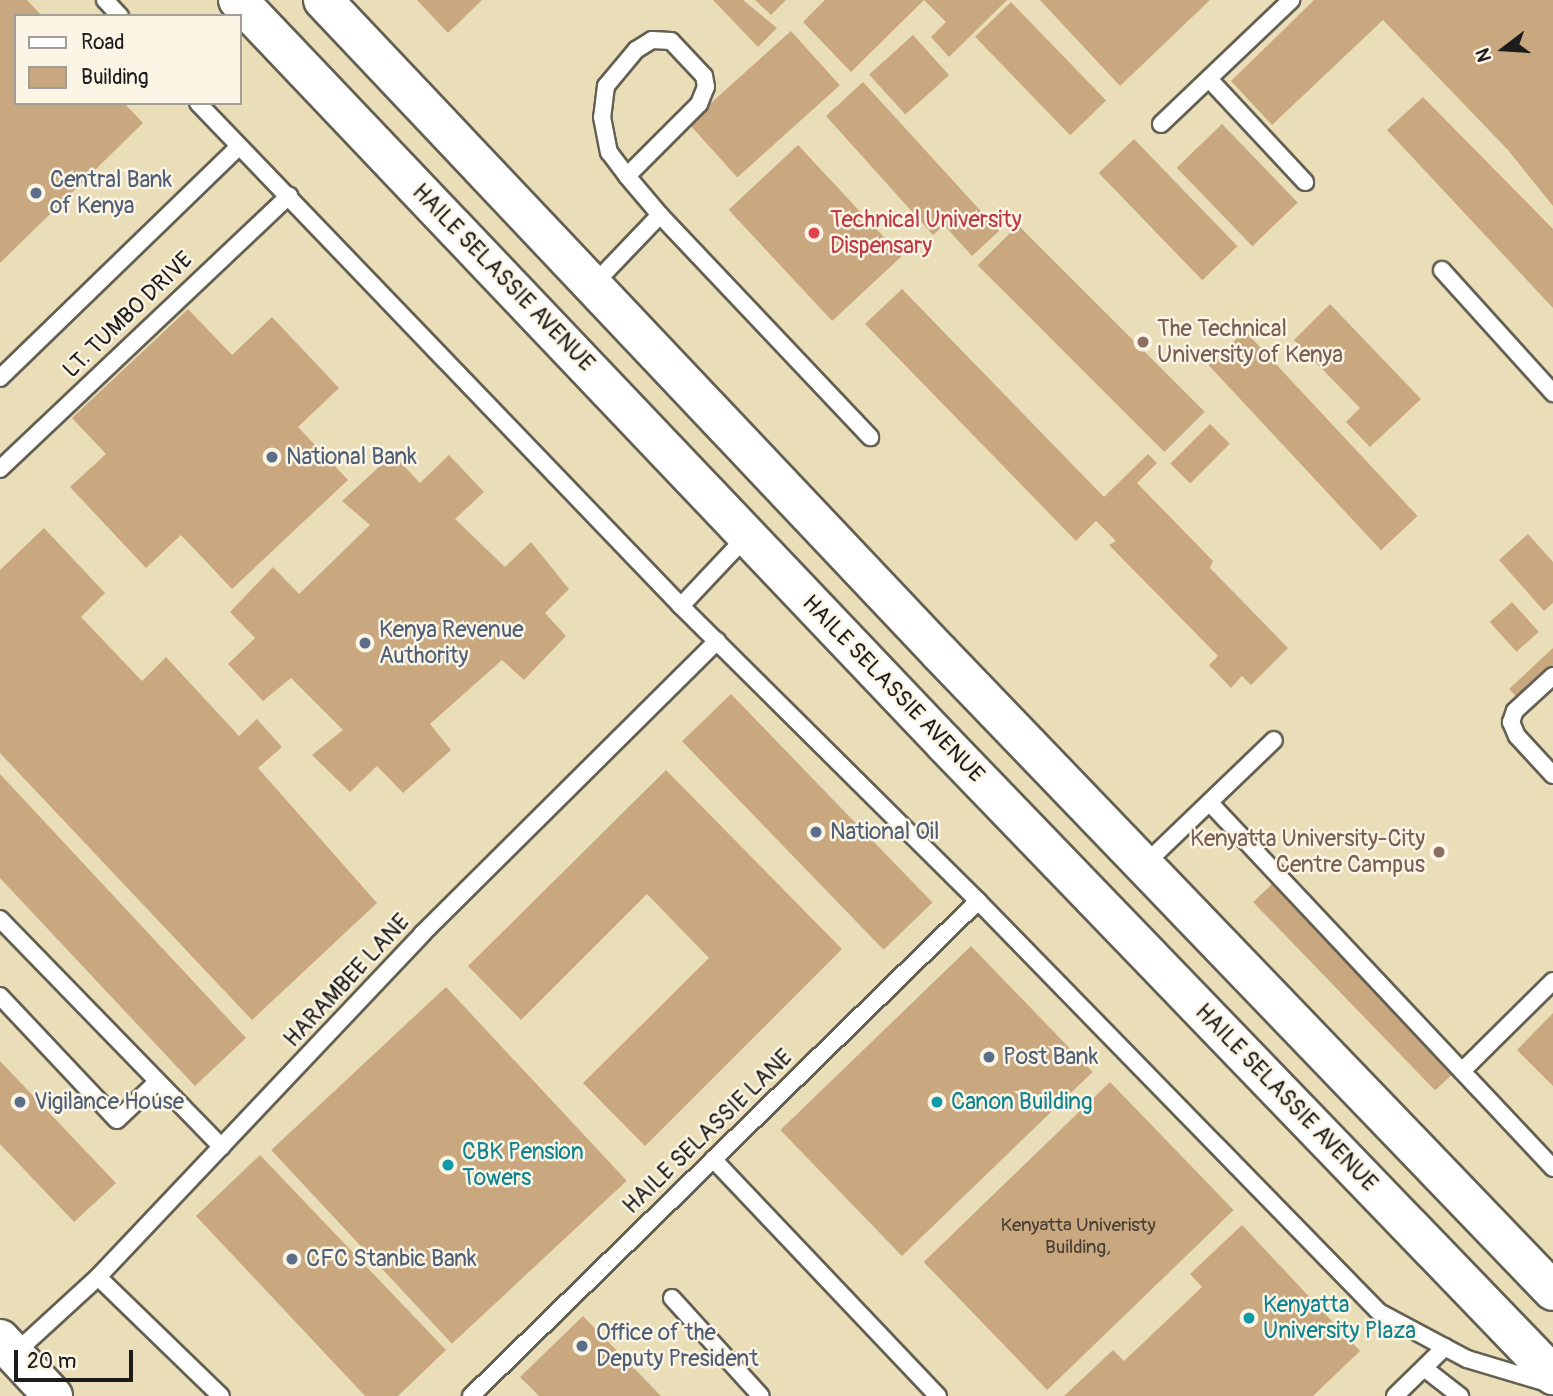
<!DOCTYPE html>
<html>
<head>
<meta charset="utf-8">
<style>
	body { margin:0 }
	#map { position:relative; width:1553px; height:1396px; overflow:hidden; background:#eadeb9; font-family:Pangolin,sans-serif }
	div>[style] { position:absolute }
	.building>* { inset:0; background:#c9a87f; transform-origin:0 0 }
	.roads { filter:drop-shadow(2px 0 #646053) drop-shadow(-2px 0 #646053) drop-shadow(0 2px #646053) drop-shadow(0 -2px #646053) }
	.lane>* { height:16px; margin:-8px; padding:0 8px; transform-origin:8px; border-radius:8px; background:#fff }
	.secondary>* { height:38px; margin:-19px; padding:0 19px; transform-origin:19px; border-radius:19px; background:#fff }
	.dots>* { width:19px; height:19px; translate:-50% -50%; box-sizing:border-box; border:4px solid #fcf5e5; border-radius:50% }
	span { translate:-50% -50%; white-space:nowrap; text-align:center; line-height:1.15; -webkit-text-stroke:5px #fcf5e5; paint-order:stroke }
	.number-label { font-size:19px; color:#473f35 }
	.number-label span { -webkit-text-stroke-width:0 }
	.service-label { font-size:23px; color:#4e5e75 }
	.left { translate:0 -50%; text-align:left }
	.health-label { font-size:23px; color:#be3a42 }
	.street-label { font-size:23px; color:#1c1c1c }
	.education-label { font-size:23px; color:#785e54 }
	.right { translate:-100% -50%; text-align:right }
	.culture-label { font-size:23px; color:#0d838f }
	.legend { position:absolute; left:14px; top:14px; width:228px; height:91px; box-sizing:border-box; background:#fcf5e5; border:2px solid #a29e95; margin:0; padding:9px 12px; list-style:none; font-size:21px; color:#1c1c1c }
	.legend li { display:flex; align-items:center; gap:14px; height:35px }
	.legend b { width:35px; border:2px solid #a29e95 }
	.north { position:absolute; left:1469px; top:14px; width:70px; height:70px; -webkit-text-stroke:5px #fcf5e5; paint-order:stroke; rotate:253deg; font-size:19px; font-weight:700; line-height:28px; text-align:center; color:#1c1c1c }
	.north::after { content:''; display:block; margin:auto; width:24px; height:32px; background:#1c1c1c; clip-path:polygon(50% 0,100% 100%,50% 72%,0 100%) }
	.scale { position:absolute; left:14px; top:1350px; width:119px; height:32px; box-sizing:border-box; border:4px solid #1c1c1c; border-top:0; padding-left:9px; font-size:21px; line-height:24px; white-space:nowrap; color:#1c1c1c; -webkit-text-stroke:5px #fcf5e5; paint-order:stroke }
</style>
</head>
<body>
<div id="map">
	<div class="building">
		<i style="clip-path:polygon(0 0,27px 0,42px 16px,16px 16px,16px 103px,124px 103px,143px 123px,0 263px)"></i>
		<i style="clip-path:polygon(417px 0,482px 0,448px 33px)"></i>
		<i style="clip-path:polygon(713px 0,743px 0,777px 28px,758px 47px)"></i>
		<i style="clip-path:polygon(755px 0,786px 0,771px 15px)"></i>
		<i style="clip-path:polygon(825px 0,1007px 0,949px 57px,931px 37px,946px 22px,924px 0,851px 72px,803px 22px)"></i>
		<i style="clip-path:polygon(1040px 0,1210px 0,1120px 86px)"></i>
		<i style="clip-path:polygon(1314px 0,1553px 0,1553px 206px,1508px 150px,1383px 20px,1272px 125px,1231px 81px)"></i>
		<i style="left:1011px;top:2px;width:137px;height:50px;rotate:46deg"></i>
		<i style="left:791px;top:31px;width:73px;height:138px;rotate:48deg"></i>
		<i style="left:913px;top:35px;width:54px;height:59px;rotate:48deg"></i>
		<i style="clip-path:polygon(863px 82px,999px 231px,972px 256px,944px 225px,933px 235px,826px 116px)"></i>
		<i style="clip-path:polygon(1423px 97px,1553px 229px,1553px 308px,1387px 130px)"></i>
		<i style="left:1222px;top:124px;width:109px;height:63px;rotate:46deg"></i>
		<i style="left:1134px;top:139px;width:149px;height:49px;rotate:46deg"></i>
		<i style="left:798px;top:145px;width:152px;height:95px;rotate:47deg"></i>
		<i style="left:1018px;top:225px;width:264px;height:57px;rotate:45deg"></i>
		<i style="clip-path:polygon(902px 289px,1104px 497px,1148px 454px,1157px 463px,1137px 483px,1213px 561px,1210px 568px,1288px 648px,1251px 685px,1242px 676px,1231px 688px,1209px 665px,1218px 656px,1109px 545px,1116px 541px,1096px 521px,1076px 541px,865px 324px)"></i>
		<i style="clip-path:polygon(1330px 304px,1421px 399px,1370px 447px,1346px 422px,1360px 408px,1294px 340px)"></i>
		<i style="clip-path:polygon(188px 309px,232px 355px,272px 317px,339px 388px,298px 427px,348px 480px,232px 589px,181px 535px,146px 568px,70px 487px,106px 454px,72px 418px)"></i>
		<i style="left:1245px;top:331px;width:253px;height:50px;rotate:47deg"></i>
		<i style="left:1210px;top:424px;width:28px;height:56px;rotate:45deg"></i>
		<i style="clip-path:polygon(393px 454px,420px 483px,449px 455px,484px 492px,455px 519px,505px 567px,531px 542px,569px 589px,545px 613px,566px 636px,524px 680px,502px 660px,430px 724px,451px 750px,403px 793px,377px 766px,350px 792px,312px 755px,343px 730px,291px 678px,263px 701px,228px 664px,255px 638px,230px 612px,273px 567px,299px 594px,370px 525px,342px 501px)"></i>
		<i style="clip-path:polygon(44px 528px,105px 593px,81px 617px,142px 681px,166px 657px,239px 736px,257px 719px,282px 747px,258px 768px,377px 903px,252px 1020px,0 753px,0 570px)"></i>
		<i style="clip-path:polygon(1528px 534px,1553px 562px,1553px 603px,1544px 611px,1499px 560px)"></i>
		<i style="left:1512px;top:602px;width:40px;height:30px;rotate:48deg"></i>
		<i style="clip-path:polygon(1553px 648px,1553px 673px,1521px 702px,1509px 689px)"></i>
		<i style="left:731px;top:694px;width:290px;height:68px;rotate:46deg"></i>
		<i style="clip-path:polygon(666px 770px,842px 949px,645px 1146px,583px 1083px,709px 958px,647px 894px,521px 1020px,468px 966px)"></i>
		<i style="clip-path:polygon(0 774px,246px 1038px,195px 1086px,0 878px)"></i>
		<i style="left:1274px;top:882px;width:262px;height:29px;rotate:46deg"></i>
		<i style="left:971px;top:946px;width:175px;height:265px;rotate:46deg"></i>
		<i style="left:446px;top:987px;width:265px;height:239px;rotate:47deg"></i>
		<i style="clip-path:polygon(1553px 1013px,1553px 1086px,1517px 1050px)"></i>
		<i style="clip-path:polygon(0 1061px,116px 1183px,74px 1222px,0 1144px)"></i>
		<i style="left:1110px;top:1082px;width:178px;height:259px;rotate:46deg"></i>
		<i style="clip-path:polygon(260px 1155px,446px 1350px,398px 1396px,365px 1396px,196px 1216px)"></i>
		<i style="clip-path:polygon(1242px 1225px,1360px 1351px,1313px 1396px,1064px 1396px,1113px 1350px,1124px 1361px,1202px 1287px,1190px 1274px)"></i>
		<i style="clip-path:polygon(583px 1316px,661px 1396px,539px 1396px,520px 1377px)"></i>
	</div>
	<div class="roads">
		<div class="lane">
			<i style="left:105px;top:0;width:22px;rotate:47deg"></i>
			<i style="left:1209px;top:79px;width:141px;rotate:47deg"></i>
			<i style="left:198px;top:103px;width:697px;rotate:46.16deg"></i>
			<i style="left:681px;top:606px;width:419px;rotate:44.8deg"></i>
			<i style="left:978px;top:901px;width:574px;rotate:45.71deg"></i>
			<i style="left:1379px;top:1312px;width:100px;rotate:28.1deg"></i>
			<i style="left:1467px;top:1359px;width:84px;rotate:16.7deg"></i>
			<i style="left:1161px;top:124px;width:180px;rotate:-43.6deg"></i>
			<i style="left:627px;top:176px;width:102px;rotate:-45deg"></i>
			<i style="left:699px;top:104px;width:18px;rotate:-68deg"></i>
			<i style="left:706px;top:87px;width:11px;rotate:-100deg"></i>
			<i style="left:704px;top:76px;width:48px;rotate:-133.3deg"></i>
			<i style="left:671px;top:41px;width:19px;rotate:-177deg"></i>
			<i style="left:652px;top:40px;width:19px;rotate:148deg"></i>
			<i style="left:636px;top:50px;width:47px;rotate:129.8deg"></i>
			<i style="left:606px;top:86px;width:31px;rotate:97deg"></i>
			<i style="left:602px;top:117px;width:36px;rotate:79deg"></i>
			<i style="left:609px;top:152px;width:30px;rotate:53deg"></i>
			<i style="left:627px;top:176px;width:51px;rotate:49.8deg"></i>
			<i style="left:660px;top:215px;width:306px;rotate:46.6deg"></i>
			<i style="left:1442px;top:270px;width:166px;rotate:47.9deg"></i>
			<i style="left:593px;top:285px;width:97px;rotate:-46.3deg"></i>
			<i style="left:0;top:378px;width:332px;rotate:-44.1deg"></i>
			<i style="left:0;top:469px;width:398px;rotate:-43.4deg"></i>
			<i style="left:681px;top:606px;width:96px;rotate:-46.7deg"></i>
			<i style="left:1553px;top:676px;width:52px;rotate:137.4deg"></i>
			<i style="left:1515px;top:711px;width:12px;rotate:110deg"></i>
			<i style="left:1511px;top:722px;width:15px;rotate:67deg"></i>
			<i style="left:1517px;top:736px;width:53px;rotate:47.3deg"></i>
			<i style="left:1210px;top:803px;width:501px;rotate:46.78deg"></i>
			<i style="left:1144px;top:865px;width:180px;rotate:-43.9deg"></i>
			<i style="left:0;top:919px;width:318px;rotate:45.8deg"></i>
			<i style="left:0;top:996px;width:170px;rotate:46.7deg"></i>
			<i style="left:117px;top:1120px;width:55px;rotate:-43.5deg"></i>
			<i style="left:1462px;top:1071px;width:128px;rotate:-44.7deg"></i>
			<i style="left:713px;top:1159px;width:327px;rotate:46.5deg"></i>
			<i style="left:98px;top:1277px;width:171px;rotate:44.1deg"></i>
			<i style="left:672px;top:1298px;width:132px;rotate:47.8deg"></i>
			<i style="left:14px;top:1354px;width:114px;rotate:-42.5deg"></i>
			<i style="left:98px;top:1277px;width:472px;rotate:-46.6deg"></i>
			<i style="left:422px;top:934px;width:416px;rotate:-44.8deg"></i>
			<i style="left:1424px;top:1368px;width:46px;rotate:37.9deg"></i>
			<i style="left:471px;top:1396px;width:709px;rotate:-44.31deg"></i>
			<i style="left:1395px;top:1396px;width:70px;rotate:-44.4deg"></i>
		</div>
		<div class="secondary">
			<i style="left:238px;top:0;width:1025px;rotate:46.46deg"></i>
			<i style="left:944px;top:743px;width:878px;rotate:46.06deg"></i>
			<i style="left:323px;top:0;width:897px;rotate:46.63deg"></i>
			<i style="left:939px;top:652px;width:886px;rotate:46.14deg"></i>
			<i style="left:0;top:1339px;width:78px;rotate:47.1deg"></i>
		</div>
	</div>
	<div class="dots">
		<i style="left:36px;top:193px;background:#5c6f8a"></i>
		<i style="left:814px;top:233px;background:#e0444e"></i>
		<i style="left:1143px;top:342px;background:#8d6e63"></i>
		<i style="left:272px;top:457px;background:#5c6f8a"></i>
		<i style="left:365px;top:643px;background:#5c6f8a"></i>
		<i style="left:816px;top:832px;background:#5c6f8a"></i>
		<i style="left:1439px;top:852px;background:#8d6e63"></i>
		<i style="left:989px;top:1057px;background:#5c6f8a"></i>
		<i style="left:20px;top:1102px;background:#5c6f8a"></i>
		<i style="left:937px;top:1102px;background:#0f9aa8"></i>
		<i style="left:448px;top:1165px;background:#0f9aa8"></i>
		<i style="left:292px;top:1259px;background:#5c6f8a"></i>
		<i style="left:1249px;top:1318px;background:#0f9aa8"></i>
		<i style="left:582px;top:1346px;background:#5c6f8a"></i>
	</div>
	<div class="number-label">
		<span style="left:1078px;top:1237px">Kenyatta Univeristy<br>Building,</span>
	</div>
	<div class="service-label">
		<span class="left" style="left:50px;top:193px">Central Bank<br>of Kenya</span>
		<span class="left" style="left:286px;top:457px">National Bank</span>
		<span class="left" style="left:379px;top:643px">Kenya Revenue<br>Authority</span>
		<span class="left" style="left:830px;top:832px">National Oil</span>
		<span class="left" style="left:1003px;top:1057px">Post Bank</span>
		<span class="left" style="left:34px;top:1102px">Vigilance House</span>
		<span class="left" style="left:306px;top:1259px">CFC Stanbic Bank</span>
		<span class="left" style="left:596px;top:1346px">Office of the<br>Deputy President</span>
	</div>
	<div class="health-label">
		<span class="left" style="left:830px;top:233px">Technical University<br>Dispensary</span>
	</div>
	<div class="street-label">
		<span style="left:503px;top:278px;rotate:46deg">HAILE SELASSIE AVENUE</span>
		<span style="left:128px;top:315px;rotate:-44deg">LT. TUMBO DRIVE</span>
		<span style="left:893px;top:689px;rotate:46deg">HAILE SELASSIE AVENUE</span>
		<span style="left:347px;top:981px;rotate:-47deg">HARAMBEE LANE</span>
		<span style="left:1286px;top:1098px;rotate:46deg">HAILE SELASSIE AVENUE</span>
		<span style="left:708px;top:1132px;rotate:-44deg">HAILE SELASSIE LANE</span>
	</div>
	<div class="education-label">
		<span class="left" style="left:1157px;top:342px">The Technical<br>University of Kenya</span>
		<span class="right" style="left:1425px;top:852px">Kenyatta University-City<br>Centre Campus</span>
	</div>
	<div class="culture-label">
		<span class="left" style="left:951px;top:1102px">Canon Building</span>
		<span class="left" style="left:462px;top:1165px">CBK Pension<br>Towers</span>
		<span class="left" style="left:1263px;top:1318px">Kenyatta<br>University Plaza</span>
	</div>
	<ul class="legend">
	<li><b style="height:9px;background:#fff"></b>Road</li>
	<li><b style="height:19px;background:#c9a87f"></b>Building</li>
	</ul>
	<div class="north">N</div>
	<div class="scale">20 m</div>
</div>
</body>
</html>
